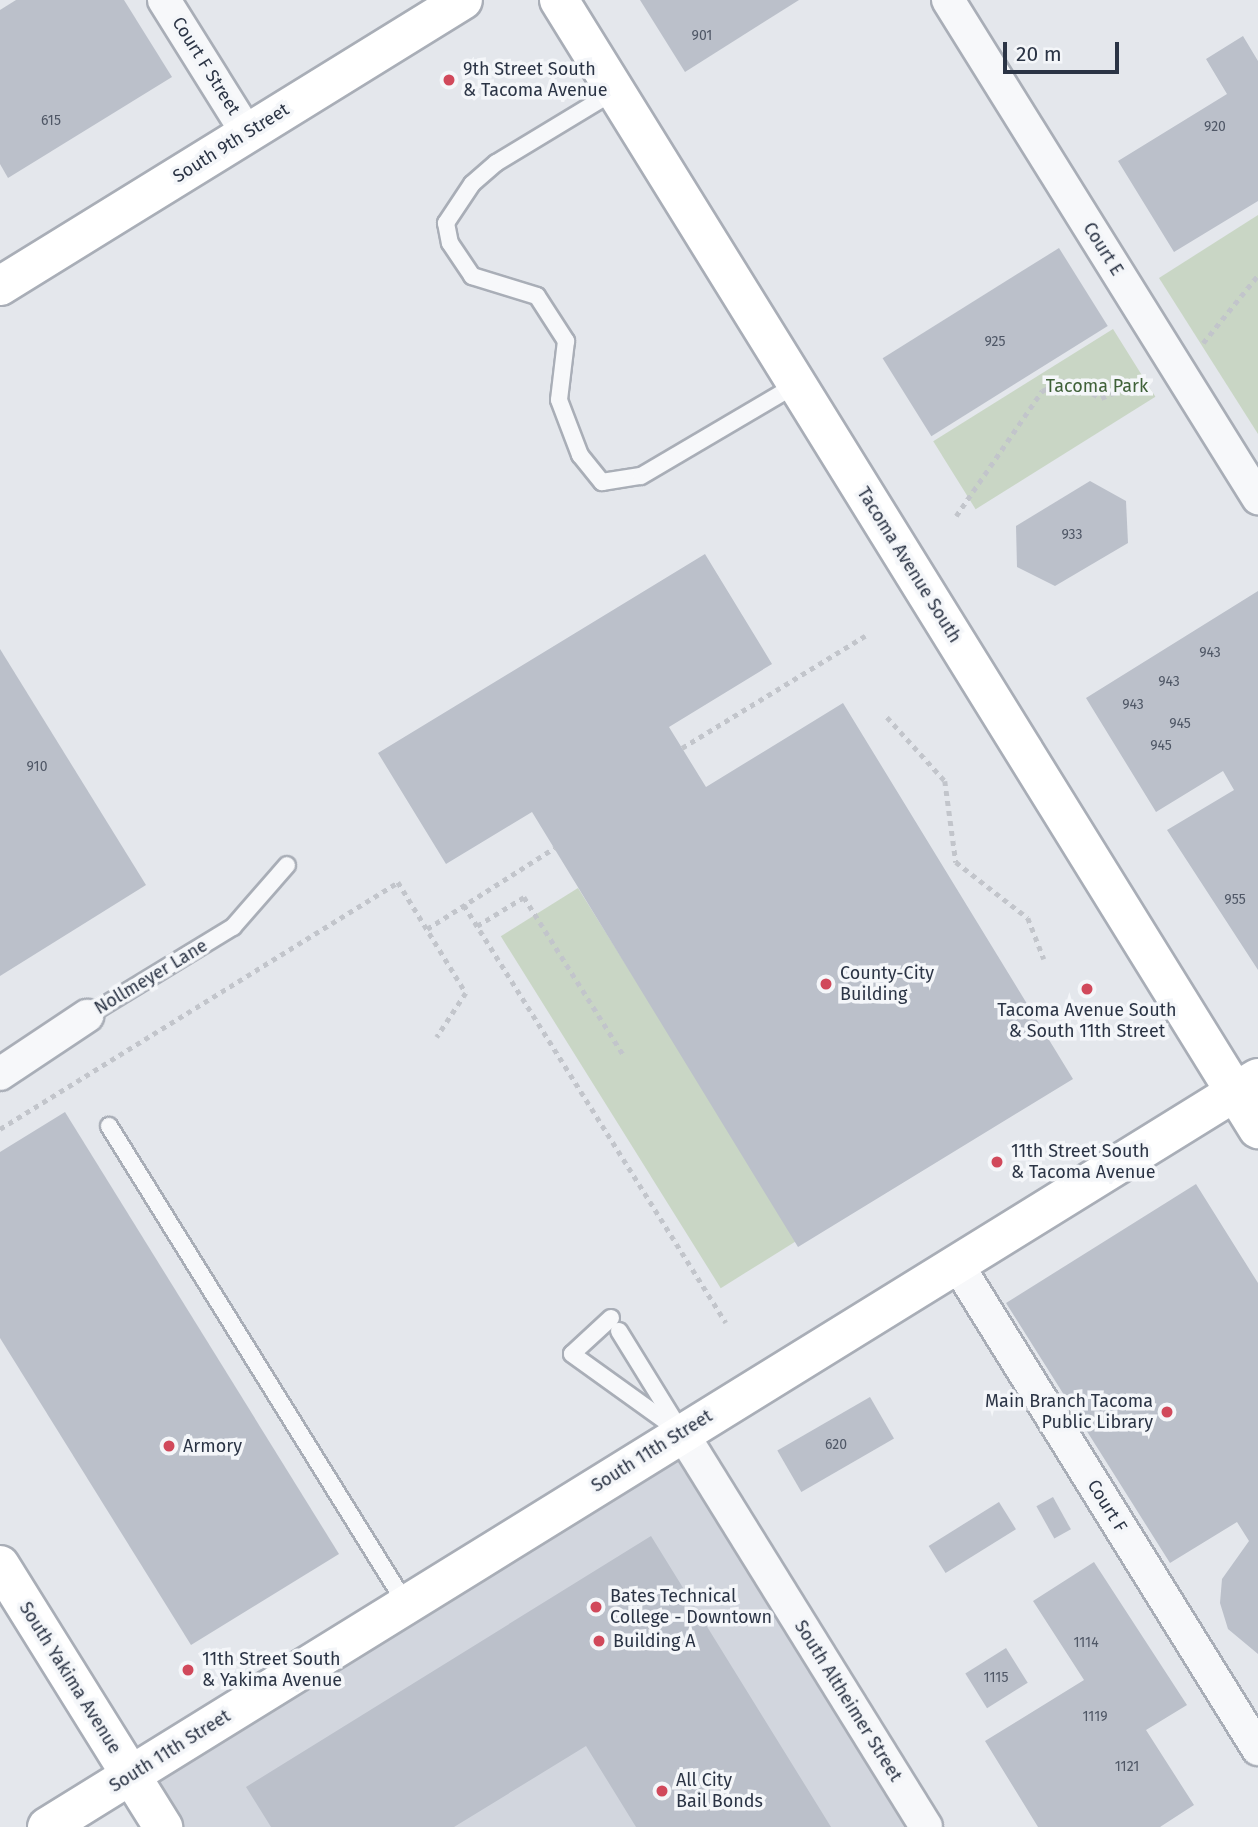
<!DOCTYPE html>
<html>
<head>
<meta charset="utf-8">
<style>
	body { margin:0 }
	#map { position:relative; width:1258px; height:1827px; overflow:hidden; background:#e4e7ec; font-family:"Fira Sans",sans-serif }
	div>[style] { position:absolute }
	.built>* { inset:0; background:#d2d6de }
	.green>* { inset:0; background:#c9d6c5; transform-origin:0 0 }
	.building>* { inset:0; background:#bbc0ca; transform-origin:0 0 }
	.path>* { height:4.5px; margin-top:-2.25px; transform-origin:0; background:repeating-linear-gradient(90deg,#c2c5cb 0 5px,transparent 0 10px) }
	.roads { filter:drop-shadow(2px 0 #a9aeb7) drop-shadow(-2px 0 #a9aeb7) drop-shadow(0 2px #a9aeb7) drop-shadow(0 -2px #a9aeb7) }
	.service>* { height:16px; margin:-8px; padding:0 8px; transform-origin:8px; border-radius:8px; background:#f7f8fa }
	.minor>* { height:32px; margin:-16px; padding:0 16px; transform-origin:16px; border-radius:16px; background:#f7f8fa }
	.secondary>* { height:38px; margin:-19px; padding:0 19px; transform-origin:19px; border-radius:19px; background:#fff }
	.primary>* { height:38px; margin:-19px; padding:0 19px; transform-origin:19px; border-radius:19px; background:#fff }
	.dots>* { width:19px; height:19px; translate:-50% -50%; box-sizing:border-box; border:4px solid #f4f6f9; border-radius:50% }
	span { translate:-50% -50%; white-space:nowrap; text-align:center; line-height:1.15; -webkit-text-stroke:7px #f4f6f9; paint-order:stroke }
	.number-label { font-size:14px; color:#4f5766 }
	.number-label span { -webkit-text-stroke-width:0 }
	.street-label { font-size:18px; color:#2b3445 }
	.poi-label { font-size:18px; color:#2b3445 }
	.left { translate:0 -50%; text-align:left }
	.right { translate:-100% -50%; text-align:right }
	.park-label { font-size:18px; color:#3f6138 }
	.scale { position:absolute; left:1003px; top:42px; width:116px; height:32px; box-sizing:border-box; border:4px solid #2b3445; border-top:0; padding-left:9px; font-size:21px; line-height:24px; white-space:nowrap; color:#2b3445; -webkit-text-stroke:5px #f4f6f9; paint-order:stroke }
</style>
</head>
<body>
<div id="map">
	<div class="built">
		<i style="clip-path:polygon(682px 1433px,926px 1827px,163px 1827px,130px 1775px)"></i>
	</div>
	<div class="green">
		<i style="clip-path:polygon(1258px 215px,1258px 434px,1159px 278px)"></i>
		<i style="left:1113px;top:329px;width:80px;height:212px;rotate:58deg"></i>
		<i style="left:578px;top:888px;width:415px;height:91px;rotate:58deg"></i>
	</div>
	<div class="building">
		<i style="clip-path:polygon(16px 0,124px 0,172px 77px,8px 178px,0 164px,0 10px)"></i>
		<i style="clip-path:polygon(640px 0,799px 0,685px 72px)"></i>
		<i style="clip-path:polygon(1243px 36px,1258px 61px,1258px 201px,1174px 252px,1118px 161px,1227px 94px,1206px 59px)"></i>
		<i style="left:1059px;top:248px;width:92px;height:208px;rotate:58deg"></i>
		<i style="clip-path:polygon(1090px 481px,1126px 501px,1128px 543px,1055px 586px,1017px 567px,1016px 526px)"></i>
		<i style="clip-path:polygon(705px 554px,772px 664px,669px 727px,706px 787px,843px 703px,1073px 1079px,798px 1247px,532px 812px,446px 864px,378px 753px)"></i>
		<i style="clip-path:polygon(1258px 591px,1258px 970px,1167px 830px,1234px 790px,1223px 771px,1156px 812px,1086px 698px)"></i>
		<i style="clip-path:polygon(0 649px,146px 885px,0 976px)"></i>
		<i style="clip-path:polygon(65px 1112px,339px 1554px,191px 1645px,0 1338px,0 1152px)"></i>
		<i style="clip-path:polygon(1196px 1184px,1258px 1283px,1258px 1654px,1228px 1629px,1220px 1603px,1222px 1579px,1249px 1541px,1237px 1522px,1170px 1563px,1006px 1303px)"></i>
		<i style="left:870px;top:1397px;width:48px;height:107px;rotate:60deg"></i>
		<i style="left:1053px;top:1497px;width:37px;height:19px;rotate:61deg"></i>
		<i style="left:999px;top:1502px;width:32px;height:83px;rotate:58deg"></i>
		<i style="clip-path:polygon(651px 1536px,831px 1827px,636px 1827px,586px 1746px,454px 1827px,271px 1827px,246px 1787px)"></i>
		<i style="clip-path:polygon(1094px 1562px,1187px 1705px,1146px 1730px,1194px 1805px,1160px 1827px,1038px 1827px,985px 1741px,1084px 1680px,1033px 1601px)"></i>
		<i style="left:1006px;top:1648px;width:41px;height:48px;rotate:58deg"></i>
	</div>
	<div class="path">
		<i style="left:1203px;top:343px;width:87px;rotate:-51deg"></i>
		<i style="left:956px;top:516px;width:152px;rotate:-55.5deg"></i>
		<i style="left:1042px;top:391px;width:26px;rotate:-25deg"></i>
		<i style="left:1066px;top:380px;width:39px;rotate:27deg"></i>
		<i style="left:1101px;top:398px;width:48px;rotate:-22.2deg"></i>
		<i style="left:887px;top:717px;width:86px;rotate:47.8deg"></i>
		<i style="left:945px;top:781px;width:82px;rotate:82.3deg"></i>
		<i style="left:956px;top:862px;width:91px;rotate:37.9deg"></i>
		<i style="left:1028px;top:918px;width:44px;rotate:68.7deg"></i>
		<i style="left:682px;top:748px;width:215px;rotate:-31.5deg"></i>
		<i style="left:464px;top:905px;width:493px;rotate:57.9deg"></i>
		<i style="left:477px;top:926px;width:55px;rotate:-31.7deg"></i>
		<i style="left:524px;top:897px;width:186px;rotate:57.8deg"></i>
		<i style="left:427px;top:929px;width:151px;rotate:-32.5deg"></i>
		<i style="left:0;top:1129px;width:468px;rotate:-31.8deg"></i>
		<i style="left:398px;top:882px;width:130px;rotate:58.5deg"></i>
		<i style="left:466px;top:993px;width:53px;rotate:123.4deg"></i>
	</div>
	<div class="roads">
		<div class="service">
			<i style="left:615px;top:91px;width:139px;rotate:148.8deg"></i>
			<i style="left:496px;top:163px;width:32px;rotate:139deg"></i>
			<i style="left:472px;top:184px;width:47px;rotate:123.7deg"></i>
			<i style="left:446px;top:223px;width:20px;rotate:79deg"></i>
			<i style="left:450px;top:243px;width:40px;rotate:56deg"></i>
			<i style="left:472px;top:276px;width:68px;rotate:17.1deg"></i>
			<i style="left:537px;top:296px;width:54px;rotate:57.2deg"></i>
			<i style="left:566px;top:341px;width:59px;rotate:96.8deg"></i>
			<i style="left:559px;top:400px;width:59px;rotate:69.1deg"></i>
			<i style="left:580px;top:455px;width:35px;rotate:51deg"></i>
			<i style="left:602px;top:482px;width:39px;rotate:-9deg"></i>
			<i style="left:641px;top:476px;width:181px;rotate:-30.5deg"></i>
			<i style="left:87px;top:1016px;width:171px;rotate:-31.4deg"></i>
			<i style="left:233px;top:927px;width:82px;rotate:-48.9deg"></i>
			<i style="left:109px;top:1126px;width:563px;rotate:58.15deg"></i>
			<i style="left:611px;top:1318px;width:53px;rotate:137.3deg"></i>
			<i style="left:572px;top:1354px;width:135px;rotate:35.7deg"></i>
			<i style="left:619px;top:1331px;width:110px;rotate:58.3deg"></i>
		</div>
		<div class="minor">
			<i style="left:164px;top:0;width:157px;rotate:58deg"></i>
			<i style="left:948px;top:0;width:587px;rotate:58.1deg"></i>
			<i style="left:0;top:1074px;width:105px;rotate:-33.7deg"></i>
			<i style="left:957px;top:1264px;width:571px;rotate:58.18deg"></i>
			<i style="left:682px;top:1433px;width:463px;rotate:58.2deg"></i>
		</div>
		<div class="secondary">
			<i style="left:559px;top:0;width:1328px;rotate:58.24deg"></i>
			<i style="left:0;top:1565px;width:309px;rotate:58.1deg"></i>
			<i style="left:47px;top:1827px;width:1424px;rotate:-31.74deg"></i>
		</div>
		<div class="primary">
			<i style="left:0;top:286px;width:544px;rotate:-31.7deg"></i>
		</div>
	</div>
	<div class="dots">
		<i style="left:449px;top:80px;background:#d1495b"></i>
		<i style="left:826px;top:984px;background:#d1495b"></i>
		<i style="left:1087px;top:989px;background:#d1495b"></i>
		<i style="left:997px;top:1162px;background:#d1495b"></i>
		<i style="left:1167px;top:1412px;background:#d1495b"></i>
		<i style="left:169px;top:1446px;background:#d1495b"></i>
		<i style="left:596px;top:1607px;background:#d1495b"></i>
		<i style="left:599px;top:1641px;background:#d1495b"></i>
		<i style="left:188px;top:1670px;background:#d1495b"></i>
		<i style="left:662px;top:1791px;background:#d1495b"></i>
	</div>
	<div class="number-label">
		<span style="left:702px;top:36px">901</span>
		<span style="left:51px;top:121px">615</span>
		<span style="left:1215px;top:127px">920</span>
		<span style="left:995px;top:342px">925</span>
		<span style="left:1072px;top:535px">933</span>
		<span style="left:1210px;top:653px">943</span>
		<span style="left:1169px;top:682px">943</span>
		<span style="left:1133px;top:705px">943</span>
		<span style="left:1180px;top:724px">945</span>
		<span style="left:1161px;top:746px">945</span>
		<span style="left:37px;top:767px">910</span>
		<span style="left:1235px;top:900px">955</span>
		<span style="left:836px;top:1445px">620</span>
		<span style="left:1086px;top:1643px">1114</span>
		<span style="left:996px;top:1678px">1115</span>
		<span style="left:1095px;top:1717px">1119</span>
		<span style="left:1127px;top:1767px">1121</span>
	</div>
	<div class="street-label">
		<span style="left:206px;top:66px;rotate:58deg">Court F Street</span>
		<span style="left:231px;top:143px;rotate:-32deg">South 9th Street</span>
		<span style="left:1103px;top:249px;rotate:58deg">Court E</span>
		<span style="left:909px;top:565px;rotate:58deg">Tacoma Avenue South</span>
		<span style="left:151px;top:977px;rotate:-31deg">Nollmeyer Lane</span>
		<span style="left:652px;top:1451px;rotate:-32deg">South 11th Street</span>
		<span style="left:1107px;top:1506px;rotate:58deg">Court F</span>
		<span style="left:70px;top:1678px;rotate:58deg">South Yakima Avenue</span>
		<span style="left:848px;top:1701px;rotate:58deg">South Altheimer Street</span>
		<span style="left:170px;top:1751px;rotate:-32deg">South 11th Street</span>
	</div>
	<div class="poi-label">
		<span class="left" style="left:463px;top:80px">9th Street South<br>&amp; Tacoma Avenue</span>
		<span class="left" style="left:840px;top:984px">County-City<br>Building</span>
		<span style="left:1087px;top:1021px">Tacoma Avenue South<br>&amp; South 11th Street</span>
		<span class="left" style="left:1011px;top:1162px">11th Street South<br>&amp; Tacoma Avenue</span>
		<span class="right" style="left:1153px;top:1412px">Main Branch Tacoma<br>Public Library</span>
		<span class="left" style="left:183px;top:1446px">Armory</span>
		<span class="left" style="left:610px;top:1607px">Bates Technical<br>College - Downtown</span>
		<span class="left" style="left:613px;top:1641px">Building A</span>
		<span class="left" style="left:202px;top:1670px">11th Street South<br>&amp; Yakima Avenue</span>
		<span class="left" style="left:676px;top:1791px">All City<br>Bail Bonds</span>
	</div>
	<div class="park-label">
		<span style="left:1097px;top:386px">Tacoma Park</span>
	</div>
	<div class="scale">20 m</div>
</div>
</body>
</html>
